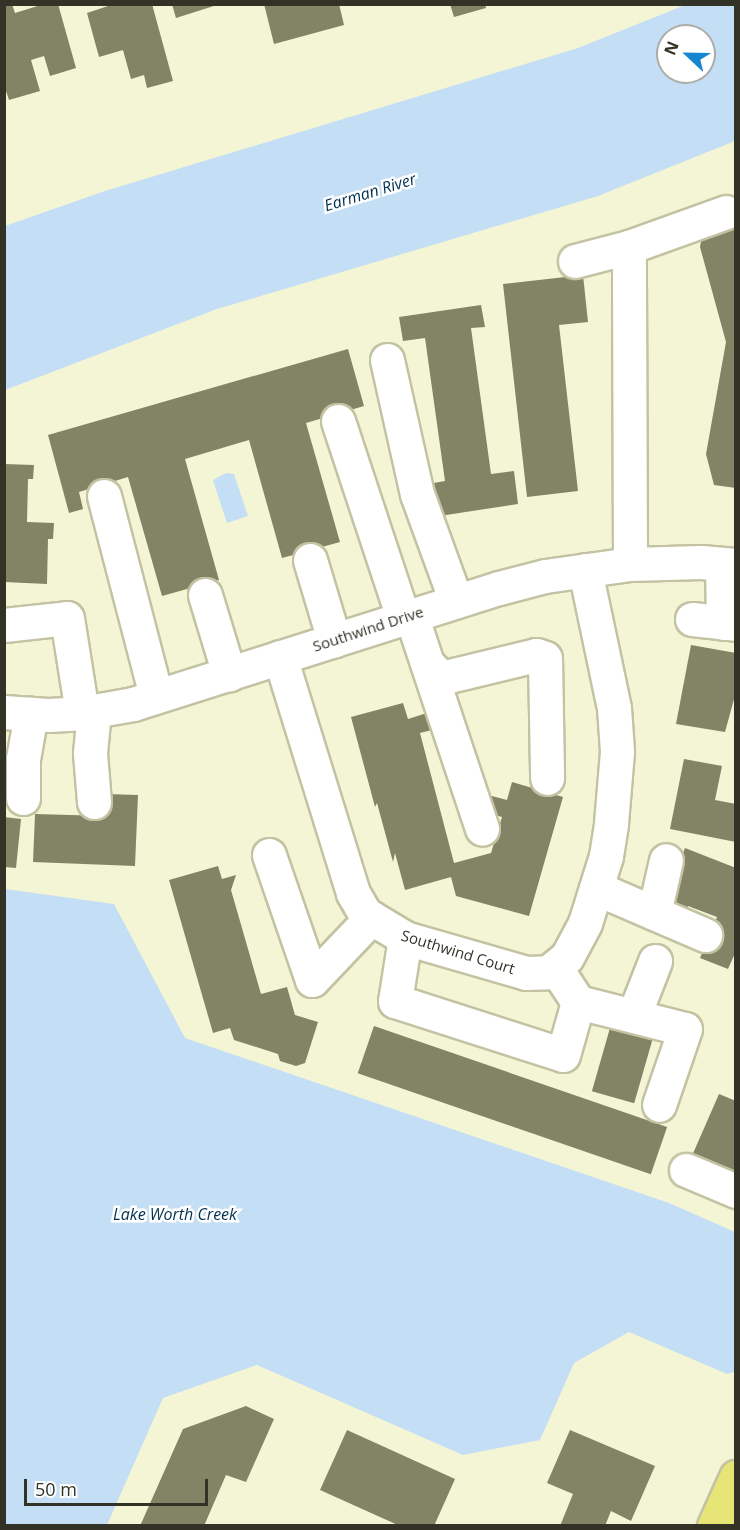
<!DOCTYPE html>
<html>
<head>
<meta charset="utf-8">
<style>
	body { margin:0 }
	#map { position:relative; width:740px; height:1530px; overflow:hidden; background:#f4f5d4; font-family:"Open Sans",sans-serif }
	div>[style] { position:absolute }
	.water>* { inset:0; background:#c4def6 }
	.building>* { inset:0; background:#838365; transform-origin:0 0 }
	.roads { filter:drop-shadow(2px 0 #c3c3a3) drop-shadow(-2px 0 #c3c3a3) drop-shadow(0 2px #c3c3a3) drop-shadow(0 -2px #c3c3a3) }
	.minor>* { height:33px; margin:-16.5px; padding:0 16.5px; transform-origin:16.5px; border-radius:16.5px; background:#fff }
	.major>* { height:33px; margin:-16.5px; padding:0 16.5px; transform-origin:16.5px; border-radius:16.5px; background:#e8e577 }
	span { translate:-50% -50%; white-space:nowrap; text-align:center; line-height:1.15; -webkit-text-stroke:5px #fff; paint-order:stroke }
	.street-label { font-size:15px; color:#323226 }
	.water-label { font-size:16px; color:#01304f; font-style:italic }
	.frame { position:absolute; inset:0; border:6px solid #323226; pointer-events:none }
	.north { position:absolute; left:656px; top:24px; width:60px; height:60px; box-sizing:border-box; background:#fff; border:2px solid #adada8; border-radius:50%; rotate:292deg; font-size:16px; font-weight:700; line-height:24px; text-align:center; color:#323226 }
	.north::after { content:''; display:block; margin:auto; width:21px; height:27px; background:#1586cf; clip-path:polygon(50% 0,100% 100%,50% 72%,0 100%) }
	.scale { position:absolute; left:24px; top:1479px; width:184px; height:27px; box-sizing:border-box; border:3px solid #323226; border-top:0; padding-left:8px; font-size:18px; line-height:21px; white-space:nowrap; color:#323226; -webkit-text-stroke:4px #fff; paint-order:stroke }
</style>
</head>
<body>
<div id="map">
	<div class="water">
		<i style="clip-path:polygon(evenodd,685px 5px,735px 5px,735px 141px,598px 196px,217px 309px,5px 390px,5px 226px,105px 191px,578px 48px,685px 5px,668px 36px,704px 36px,704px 72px,668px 72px,668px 36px)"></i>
		<i style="clip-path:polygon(226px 473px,234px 474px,248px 516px,227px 523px,213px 480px)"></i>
		<i style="clip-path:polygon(5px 889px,114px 904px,185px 1038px,669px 1203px,735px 1232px,735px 1372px,727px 1374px,629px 1332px,574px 1363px,540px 1440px,463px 1455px,257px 1365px,163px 1398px,107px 1525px,5px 1525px)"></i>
	</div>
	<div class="building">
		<i style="clip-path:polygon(4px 4px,12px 4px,15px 13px,44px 4px,58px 4px,76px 68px,50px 76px,44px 56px,31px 60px,40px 91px,9px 100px,4px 85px)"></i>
		<i style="clip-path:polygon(114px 4px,152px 4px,173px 81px,147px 88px,144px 75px,131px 79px,123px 50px,99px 57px,87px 13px)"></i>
		<i style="clip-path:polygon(172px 4px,217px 4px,217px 5px,176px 18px)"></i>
		<i style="clip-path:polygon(264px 4px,339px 4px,344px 25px,274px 44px)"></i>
		<i style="clip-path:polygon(450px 4px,485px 4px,486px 8px,454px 17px)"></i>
		<i style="clip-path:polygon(736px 221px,736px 488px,714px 485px,706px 454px,726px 342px,700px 247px,703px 230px)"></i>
		<i style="clip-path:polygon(583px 275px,588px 322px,559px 325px,578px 491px,527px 497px,503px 284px)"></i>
		<i style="clip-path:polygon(481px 305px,485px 327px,471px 328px,491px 474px,514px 471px,518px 504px,433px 517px,428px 484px,445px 481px,425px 338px,403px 341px,399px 317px)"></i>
		<i style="clip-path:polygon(348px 349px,364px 406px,306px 423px,340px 542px,282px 558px,249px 440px,185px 459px,219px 580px,162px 596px,128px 477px,79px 492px,83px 509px,69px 513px,48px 435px)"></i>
		<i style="clip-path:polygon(4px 464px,34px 465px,33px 479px,28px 479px,27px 522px,54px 523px,53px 539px,48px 539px,47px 584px,4px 582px)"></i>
		<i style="clip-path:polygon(691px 645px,736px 653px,736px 692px,725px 732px,676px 724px)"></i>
		<i style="clip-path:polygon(403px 703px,408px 719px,427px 713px,432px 730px,420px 733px,454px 863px,491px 853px,502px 817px,484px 812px,488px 795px,507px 800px,512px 782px,563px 797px,529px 916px,456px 896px,451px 877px,405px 890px,395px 853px,393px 862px,377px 803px,375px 807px,351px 717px)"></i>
		<i style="clip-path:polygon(684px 759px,722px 766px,715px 800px,736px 804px,736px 842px,670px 829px)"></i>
		<i style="clip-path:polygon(106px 794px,138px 795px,135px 866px,33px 862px,35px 814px,105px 816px)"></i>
		<i style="clip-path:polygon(4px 817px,21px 819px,16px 868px,4px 867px)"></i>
		<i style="clip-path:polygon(685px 848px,736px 868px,736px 951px,728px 969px,700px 958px,717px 917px,688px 906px,683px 918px,661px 908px)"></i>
		<i style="clip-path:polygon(218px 866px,222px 879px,236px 875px,231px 890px,261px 994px,287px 987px,295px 1015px,318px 1022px,305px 1063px,296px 1066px,280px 1061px,278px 1054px,234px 1040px,230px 1028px,213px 1033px,169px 880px)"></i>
		<i style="left:612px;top:1021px;width:44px;height:73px;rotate:16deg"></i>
		<i style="left:374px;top:1026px;width:310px;height:50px;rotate:19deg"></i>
		<i style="clip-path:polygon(719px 1094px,736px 1101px,736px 1177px,691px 1158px)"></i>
		<i style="clip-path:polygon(246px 1406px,274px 1419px,246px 1482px,226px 1475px,204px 1526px,140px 1526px,183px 1429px)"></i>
		<i style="clip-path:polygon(347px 1430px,455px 1479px,434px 1526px,400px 1526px,320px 1490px)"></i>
		<i style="clip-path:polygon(570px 1430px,655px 1466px,631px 1521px,611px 1511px,605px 1526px,560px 1526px,573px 1494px,547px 1483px)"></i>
	</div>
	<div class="roads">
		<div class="minor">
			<i style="left:575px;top:261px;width:56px;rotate:-14.5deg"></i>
			<i style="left:387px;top:360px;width:137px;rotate:77.4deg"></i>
			<i style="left:417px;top:494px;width:114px;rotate:70deg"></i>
			<i style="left:338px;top:421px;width:207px;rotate:71.7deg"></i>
			<i style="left:104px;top:496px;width:207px;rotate:75.4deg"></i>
			<i style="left:310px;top:560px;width:84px;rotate:73.3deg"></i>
			<i style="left:630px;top:564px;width:317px;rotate:-90.2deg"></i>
			<i style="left:629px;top:247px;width:103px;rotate:-19.8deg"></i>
			<i style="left:722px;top:564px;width:59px;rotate:89deg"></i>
			<i style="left:205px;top:595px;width:83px;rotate:73.1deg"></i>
			<i style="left:411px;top:615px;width:225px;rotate:71.6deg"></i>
			<i style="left:692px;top:619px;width:44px;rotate:6.5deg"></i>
			<i style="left:4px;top:625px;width:63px;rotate:-6.3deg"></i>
			<i style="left:67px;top:618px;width:96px;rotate:81deg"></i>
			<i style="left:280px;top:657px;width:247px;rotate:72.8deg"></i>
			<i style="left:353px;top:893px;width:24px;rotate:60deg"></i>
			<i style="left:365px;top:914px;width:47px;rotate:31deg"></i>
			<i style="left:405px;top:938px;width:126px;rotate:16.1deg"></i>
			<i style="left:526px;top:973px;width:23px;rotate:-2deg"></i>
			<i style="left:549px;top:972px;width:23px;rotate:-40deg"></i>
			<i style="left:567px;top:957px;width:38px;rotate:-62deg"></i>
			<i style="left:585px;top:923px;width:70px;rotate:-72.6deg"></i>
			<i style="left:606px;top:856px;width:33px;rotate:-81deg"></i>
			<i style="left:611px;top:823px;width:72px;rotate:-85.2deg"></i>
			<i style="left:617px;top:751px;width:43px;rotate:-94deg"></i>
			<i style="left:614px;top:708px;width:141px;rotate:-101.9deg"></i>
			<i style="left:427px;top:663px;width:21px;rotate:47deg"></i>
			<i style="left:441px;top:678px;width:98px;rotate:-13.6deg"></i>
			<i style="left:536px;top:655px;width:9px;rotate:18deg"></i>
			<i style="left:545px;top:658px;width:120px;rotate:89deg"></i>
			<i style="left:4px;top:712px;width:44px;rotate:3.9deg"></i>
			<i style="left:48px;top:715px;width:34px;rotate:-3deg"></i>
			<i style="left:82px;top:713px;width:52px;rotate:-10deg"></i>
			<i style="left:133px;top:704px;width:384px;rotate:-17.6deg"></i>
			<i style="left:499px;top:588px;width:48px;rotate:-14.6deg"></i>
			<i style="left:545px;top:576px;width:86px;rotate:-8deg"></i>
			<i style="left:630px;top:564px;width:71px;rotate:-1.6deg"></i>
			<i style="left:701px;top:562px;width:35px;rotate:5deg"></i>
			<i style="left:23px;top:798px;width:39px;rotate:-90deg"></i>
			<i style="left:23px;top:759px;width:46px;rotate:-79.9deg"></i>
			<i style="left:94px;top:802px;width:49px;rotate:-94.7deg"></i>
			<i style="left:90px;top:753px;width:42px;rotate:-84.6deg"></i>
			<i style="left:269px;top:855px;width:132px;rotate:71deg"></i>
			<i style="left:312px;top:980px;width:86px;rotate:-46.4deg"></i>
			<i style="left:596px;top:888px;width:119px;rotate:23.3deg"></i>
			<i style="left:654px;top:913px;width:54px;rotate:-77.2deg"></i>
			<i style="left:405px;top:938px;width:64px;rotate:99deg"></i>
			<i style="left:395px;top:1001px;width:176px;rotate:17.8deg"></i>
			<i style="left:563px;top:1055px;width:55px;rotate:-74.2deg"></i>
			<i style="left:578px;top:1002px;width:42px;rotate:-123.3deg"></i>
			<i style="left:578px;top:1002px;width:110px;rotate:14.2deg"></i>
			<i style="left:685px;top:1029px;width:80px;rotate:108.9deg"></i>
			<i style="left:634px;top:1015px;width:58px;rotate:-68.7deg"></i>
			<i style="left:686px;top:1170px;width:54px;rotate:22.8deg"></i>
		</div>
		<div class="major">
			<i style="left:714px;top:1526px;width:54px;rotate:-65.8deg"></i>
		</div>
	</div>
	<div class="street-label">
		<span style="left:368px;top:629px;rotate:-18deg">Southwind Drive</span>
		<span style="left:458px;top:952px;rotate:17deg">Southwind Court</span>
	</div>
	<div class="water-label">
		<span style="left:370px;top:192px;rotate:-17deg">Earman River</span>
		<span style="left:175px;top:1214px">Lake Worth Creek</span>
	</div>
	<div class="frame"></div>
	<div class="north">N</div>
	<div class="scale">50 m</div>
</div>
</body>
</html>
